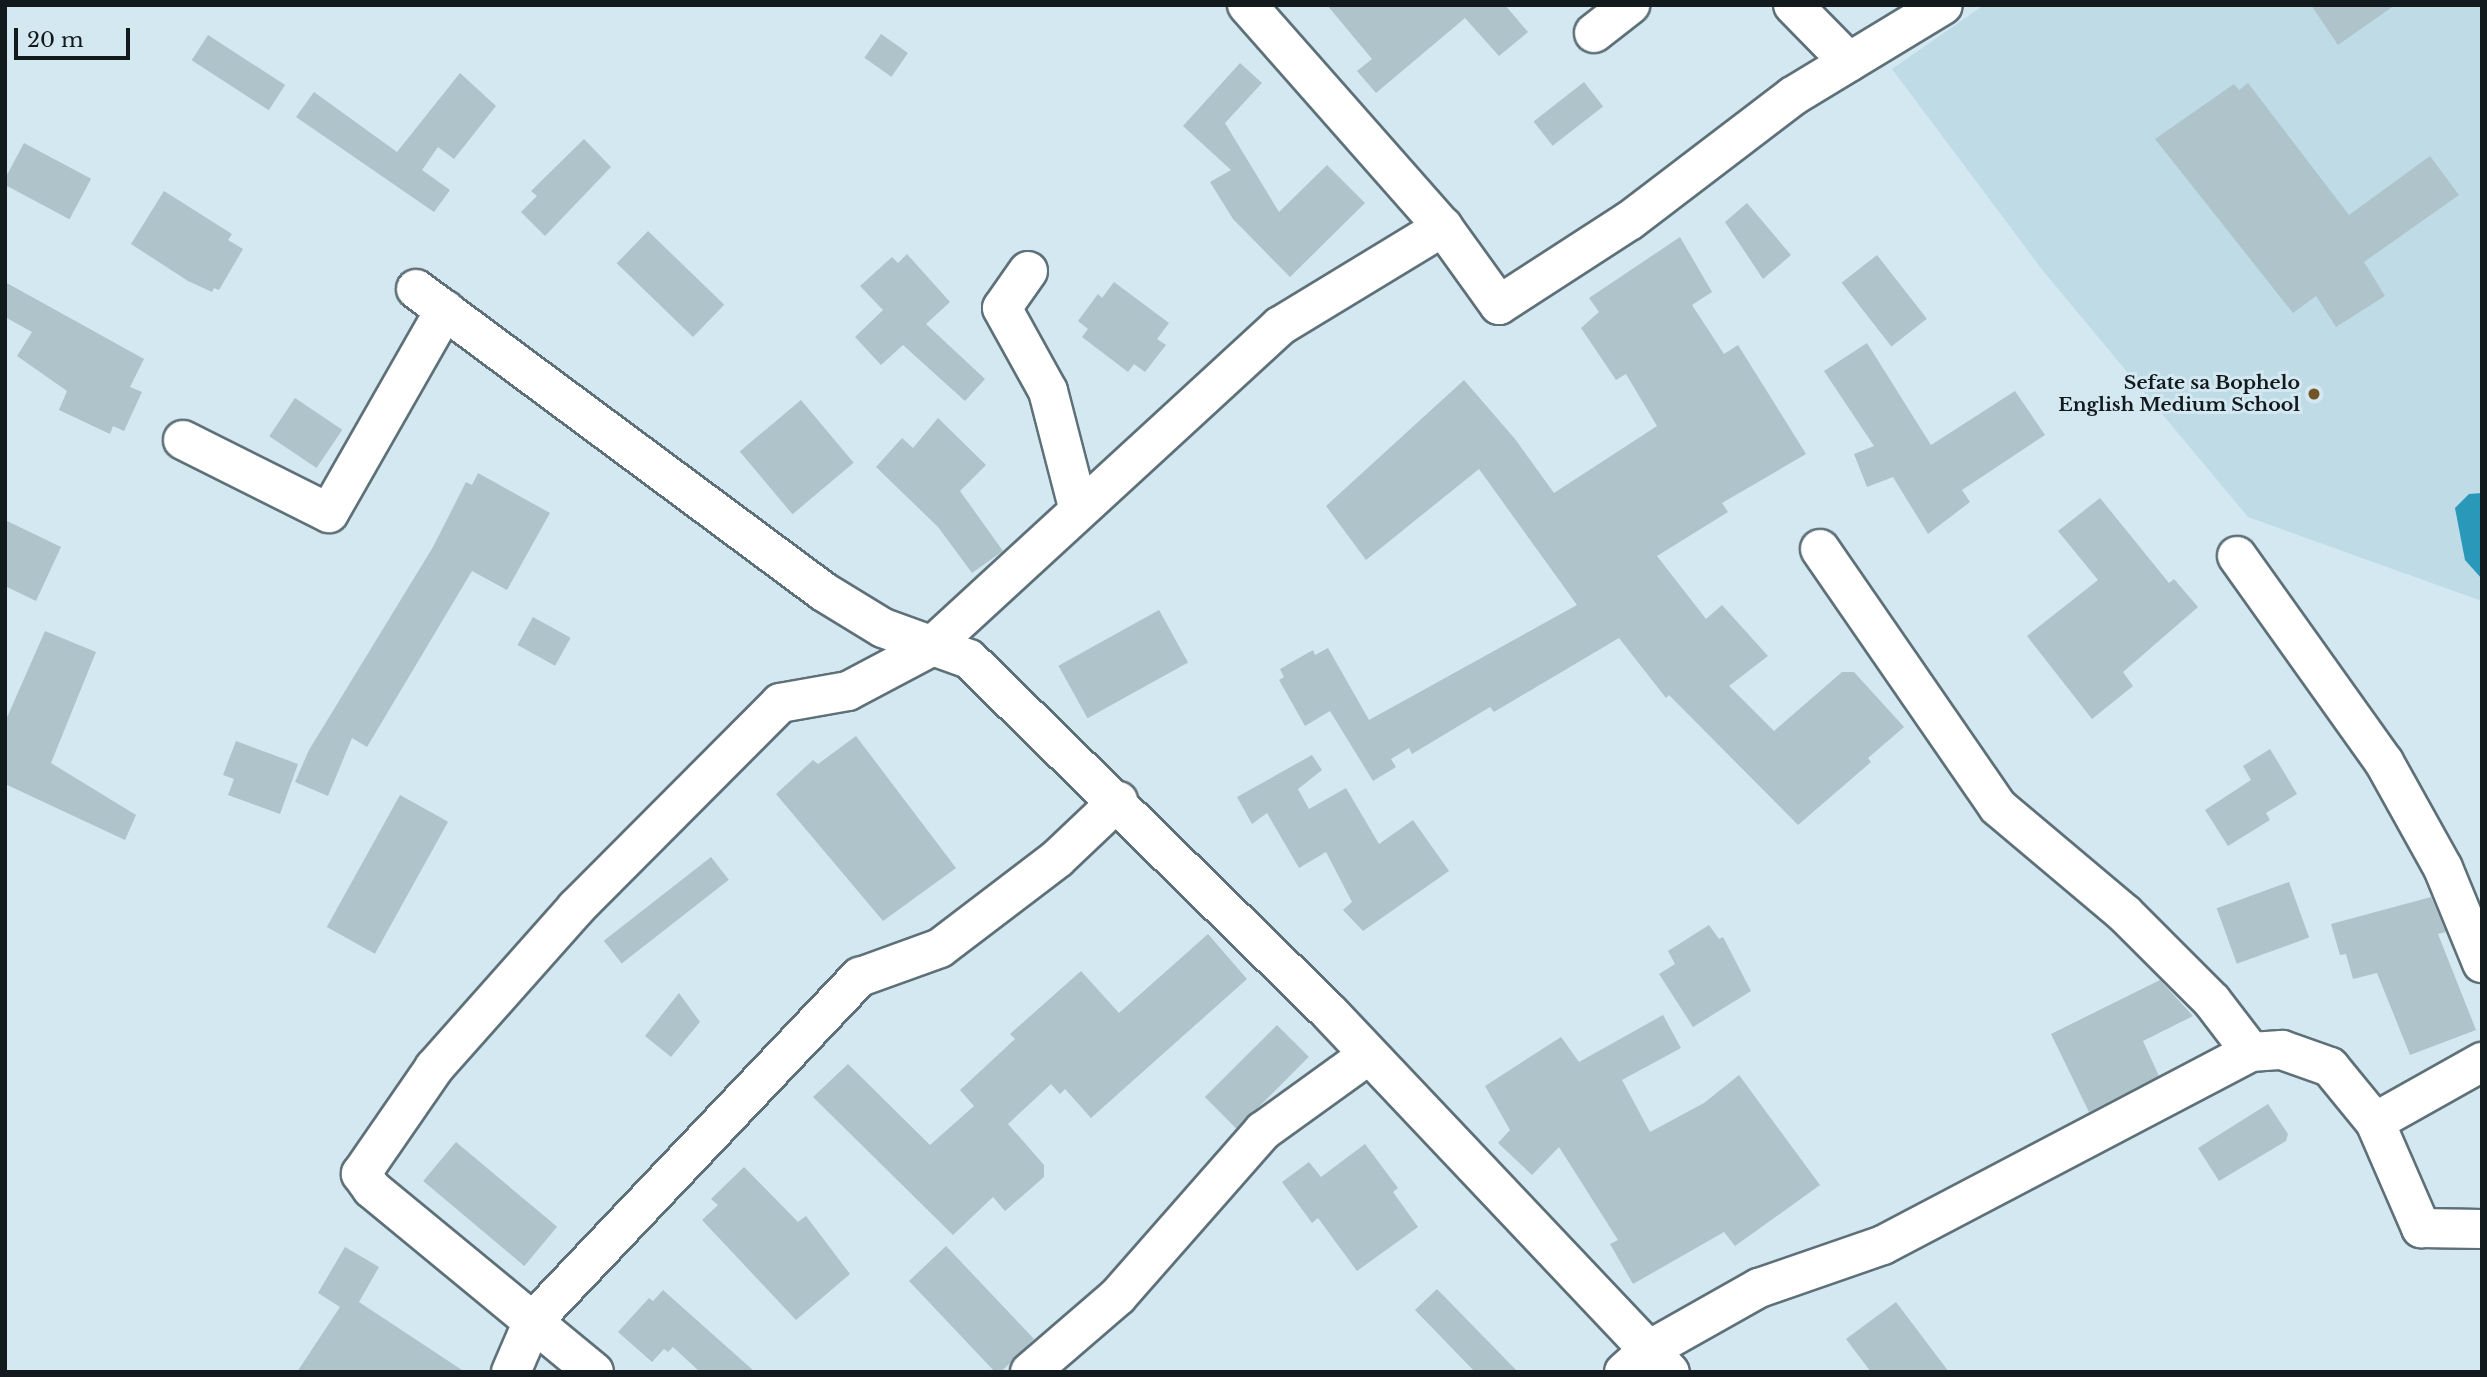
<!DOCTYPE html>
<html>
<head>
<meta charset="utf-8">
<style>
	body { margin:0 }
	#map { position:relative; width:2487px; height:1377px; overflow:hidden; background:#d3e8f0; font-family:"Libre Baskerville",serif }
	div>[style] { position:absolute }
	.built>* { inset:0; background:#bedbe6 }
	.water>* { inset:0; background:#2a98b9 }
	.building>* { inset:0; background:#afc3cb; transform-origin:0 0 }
	.roads { filter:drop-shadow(2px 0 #5e7078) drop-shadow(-2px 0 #5e7078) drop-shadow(0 2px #5e7078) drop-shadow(0 -2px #5e7078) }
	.minor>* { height:38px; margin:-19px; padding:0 19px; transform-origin:19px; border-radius:19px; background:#fff }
	.dots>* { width:19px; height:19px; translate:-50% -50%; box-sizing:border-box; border:4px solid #d3e8f0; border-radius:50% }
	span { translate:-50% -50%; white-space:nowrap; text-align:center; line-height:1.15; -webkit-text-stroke:6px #d3e8f0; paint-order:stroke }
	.poi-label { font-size:19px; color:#131a1d; font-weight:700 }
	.right { translate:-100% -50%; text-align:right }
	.frame { position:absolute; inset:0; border:7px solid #131a1d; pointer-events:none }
	.scale { position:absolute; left:14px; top:28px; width:116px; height:32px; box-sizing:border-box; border:4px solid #131a1d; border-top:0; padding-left:9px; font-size:21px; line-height:24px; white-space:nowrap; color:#131a1d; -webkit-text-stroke:5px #d3e8f0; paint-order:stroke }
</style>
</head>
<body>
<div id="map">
	<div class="built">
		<i style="clip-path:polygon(1984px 5px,2482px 5px,2482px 601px,2248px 517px,2044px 272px,1892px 69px)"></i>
	</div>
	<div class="water">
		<i style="clip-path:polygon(2482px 493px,2482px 579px,2465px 560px,2455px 508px,2469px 494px)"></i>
	</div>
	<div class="building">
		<i style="clip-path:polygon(1327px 5px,1505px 5px,1528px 32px,1499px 56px,1465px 18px,1376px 93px,1357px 71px,1372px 59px)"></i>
		<i style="clip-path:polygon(2311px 5px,2395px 5px,2338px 45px)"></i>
		<i style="left:881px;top:34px;width:33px;height:29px;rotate:35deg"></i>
		<i style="left:208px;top:35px;width:92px;height:30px;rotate:33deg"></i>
		<i style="clip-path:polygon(1240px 63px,1262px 83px,1225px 123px,1279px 212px,1327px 165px,1365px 203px,1290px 277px,1233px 219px,1210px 182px,1231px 170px,1183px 126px)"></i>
		<i style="clip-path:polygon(460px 73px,496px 106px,454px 159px,438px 147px,422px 170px,450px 190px,434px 212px,296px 117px,314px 92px,397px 152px)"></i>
		<i style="left:1584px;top:82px;width:31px;height:64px;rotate:52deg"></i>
		<i style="clip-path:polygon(2248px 83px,2349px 215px,2430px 156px,2459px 195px,2364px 262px,2385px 296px,2336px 327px,2316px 296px,2293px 313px,2155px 139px,2234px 84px,2239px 90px)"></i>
		<i style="clip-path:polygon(584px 139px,611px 167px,545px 236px,521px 212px,537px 196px,531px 191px)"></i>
		<i style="left:24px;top:143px;width:76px;height:46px;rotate:28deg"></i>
		<i style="clip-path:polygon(164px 191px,232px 234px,228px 240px,243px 249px,219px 290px,214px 288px,212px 292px,188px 281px,131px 244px)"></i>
		<i style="clip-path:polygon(1747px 203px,1791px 255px,1763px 279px,1725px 222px)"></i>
		<i style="left:648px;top:231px;width:106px;height:45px;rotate:44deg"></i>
		<i style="clip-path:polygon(1680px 237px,1712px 292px,1692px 305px,1724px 354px,1738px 345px,1806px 454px,1722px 503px,1728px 512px,1657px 556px,1706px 619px,1722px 605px,1768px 656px,1729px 686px,1774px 731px,1842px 672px,1854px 672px,1904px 727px,1868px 758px,1871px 762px,1798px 825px,1669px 695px,1666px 698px,1619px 638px,1494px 712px,1490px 707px,1412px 754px,1409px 748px,1391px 759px,1396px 767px,1373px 781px,1330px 711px,1305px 726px,1279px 680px,1284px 677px,1280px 669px,1313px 650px,1315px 655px,1328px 648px,1369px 720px,1577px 605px,1479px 469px,1366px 560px,1326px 506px,1464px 380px,1515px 439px,1554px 493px,1657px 426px,1626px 374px,1616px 380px,1581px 328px,1599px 312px,1589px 298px)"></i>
		<i style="clip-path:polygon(907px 254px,950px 302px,926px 324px,985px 379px,965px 401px,903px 345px,881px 365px,855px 337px,883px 310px,860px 286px,892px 257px,898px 263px)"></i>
		<i style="left:1877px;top:255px;width:81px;height:45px;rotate:52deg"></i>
		<i style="clip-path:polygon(5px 282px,144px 359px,130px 387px,142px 392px,124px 431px,113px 426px,110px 434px,59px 410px,67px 391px,17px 356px,32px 332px,5px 317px)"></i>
		<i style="clip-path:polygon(1114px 282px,1169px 323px,1157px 339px,1166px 345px,1145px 372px,1134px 364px,1128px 372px,1082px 337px,1088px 329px,1078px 321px,1098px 294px,1102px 298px)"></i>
		<i style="clip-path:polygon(1867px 343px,1931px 445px,2015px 391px,2045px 435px,1962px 490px,1970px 502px,1928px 534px,1893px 477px,1867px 487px,1854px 454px,1874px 446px,1824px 371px)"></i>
		<i style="left:295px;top:398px;width:57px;height:46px;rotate:34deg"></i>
		<i style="left:801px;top:400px;width:82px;height:80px;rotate:50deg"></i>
		<i style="clip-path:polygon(938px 418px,986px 465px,960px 491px,1003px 551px,972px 573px,938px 527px,876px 467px,902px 438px,913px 448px)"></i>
		<i style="clip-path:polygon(478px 473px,550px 513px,507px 590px,472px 571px,367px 747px,352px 738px,328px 796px,295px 782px,309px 750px,433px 547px,466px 482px,472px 485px)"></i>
		<i style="clip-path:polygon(2100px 498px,2169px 583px,2174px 579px,2198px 607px,2123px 672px,2133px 686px,2092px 719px,2027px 636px,2098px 580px,2058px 531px)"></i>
		<i style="clip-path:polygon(5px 520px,61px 547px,36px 601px,5px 586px)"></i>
		<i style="left:1159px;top:610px;width:60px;height:115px;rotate:61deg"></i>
		<i style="left:533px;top:617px;width:43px;height:32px;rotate:29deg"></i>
		<i style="clip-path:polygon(45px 631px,96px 652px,51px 763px,136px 815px,125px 840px,5px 784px,5px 722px)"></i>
		<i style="clip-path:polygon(856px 736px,956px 868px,883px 921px,776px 794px,813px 760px,818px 764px)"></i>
		<i style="clip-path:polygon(236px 741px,298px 764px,280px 814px,228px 795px,234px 779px,223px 775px)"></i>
		<i style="clip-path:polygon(2270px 749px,2297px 794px,2266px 813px,2270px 820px,2228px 846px,2205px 810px,2251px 780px,2243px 766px)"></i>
		<i style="clip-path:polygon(1312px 755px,1322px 770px,1298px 789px,1309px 809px,1346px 788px,1379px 844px,1413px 820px,1449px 871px,1363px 931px,1343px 910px,1352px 902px,1326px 852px,1299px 868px,1267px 813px,1252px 824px,1237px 797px)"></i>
		<i style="left:400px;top:795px;width:55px;height:151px;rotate:29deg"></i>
		<i style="left:711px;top:857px;width:29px;height:136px;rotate:52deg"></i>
		<i style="left:2289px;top:882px;width:59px;height:77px;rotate:70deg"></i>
		<i style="clip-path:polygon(2431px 897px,2446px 932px,2438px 934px,2476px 1030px,2410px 1055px,2377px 973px,2353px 979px,2346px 954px,2340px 955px,2331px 924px)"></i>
		<i style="clip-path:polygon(1709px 925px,1719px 939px,1723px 937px,1751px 991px,1693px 1027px,1659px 974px,1675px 964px,1668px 951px)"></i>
		<i style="clip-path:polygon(1208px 934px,1247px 979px,1091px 1118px,1065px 1089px,1060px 1094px,1051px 1084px,1008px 1124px,1044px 1165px,1044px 1177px,1005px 1211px,993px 1197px,953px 1235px,813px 1097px,848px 1064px,930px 1145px,974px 1106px,960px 1090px,1015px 1039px,1010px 1034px,1081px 971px,1119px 1013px)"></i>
		<i style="clip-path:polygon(2160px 980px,2193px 1016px,2143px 1041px,2159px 1076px,2089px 1112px,2051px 1034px)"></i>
		<i style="clip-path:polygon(679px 993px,700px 1022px,671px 1057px,645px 1036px)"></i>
		<i style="clip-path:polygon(1663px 1015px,1681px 1048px,1622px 1080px,1650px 1132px,1704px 1103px,1739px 1075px,1820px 1185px,1735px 1246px,1724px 1232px,1633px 1284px,1610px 1244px,1618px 1240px,1559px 1147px,1532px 1175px,1498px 1143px,1510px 1130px,1485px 1086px,1561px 1037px,1579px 1062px)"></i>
		<i style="left:1277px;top:1025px;width:45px;height:102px;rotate:45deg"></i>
		<i style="clip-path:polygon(2268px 1104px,2288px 1134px,2286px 1141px,2219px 1181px,2198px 1148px)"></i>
		<i style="left:456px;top:1142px;width:132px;height:51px;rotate:40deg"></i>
		<i style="clip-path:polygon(1365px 1144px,1398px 1188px,1393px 1192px,1418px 1227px,1357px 1271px,1318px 1218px,1312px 1223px,1282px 1182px,1309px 1162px,1321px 1177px)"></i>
		<i style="clip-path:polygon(744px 1167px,798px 1222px,806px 1216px,850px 1274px,796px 1320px,702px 1220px,718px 1205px,711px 1199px)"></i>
		<i style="clip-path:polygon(946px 1246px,1034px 1339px,1001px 1372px,995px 1372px,909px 1281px)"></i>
		<i style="clip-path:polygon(345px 1247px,379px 1267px,359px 1302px,465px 1372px,297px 1372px,340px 1307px,318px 1293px)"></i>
		<i style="clip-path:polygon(1437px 1289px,1518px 1372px,1475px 1372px,1415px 1310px)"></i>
		<i style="clip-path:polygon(663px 1290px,755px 1372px,700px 1372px,673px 1347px,668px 1352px,664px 1349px,652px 1362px,618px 1332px,649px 1298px,653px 1301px)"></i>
		<i style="clip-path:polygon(1896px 1302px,1949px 1372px,1871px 1372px,1846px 1339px)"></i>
	</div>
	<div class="roads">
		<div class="minor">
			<i style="left:1247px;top:5px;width:296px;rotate:48.6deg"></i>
			<i style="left:1443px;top:227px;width:96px;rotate:54.3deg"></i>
			<i style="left:1499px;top:305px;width:155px;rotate:-32.9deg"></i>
			<i style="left:1629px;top:221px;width:206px;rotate:-37.3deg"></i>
			<i style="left:1793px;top:96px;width:175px;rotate:-31.2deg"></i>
			<i style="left:1793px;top:5px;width:80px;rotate:45.5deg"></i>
			<i style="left:1594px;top:33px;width:46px;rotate:-37.9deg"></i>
			<i style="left:1028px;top:271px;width:45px;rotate:125.1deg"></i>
			<i style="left:1002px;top:308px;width:95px;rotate:61deg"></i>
			<i style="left:1048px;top:391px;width:120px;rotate:75.5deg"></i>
			<i style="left:416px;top:289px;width:508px;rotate:36.6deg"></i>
			<i style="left:824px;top:592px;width:69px;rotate:31.4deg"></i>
			<i style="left:883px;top:628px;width:91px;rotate:19.8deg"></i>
			<i style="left:969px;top:659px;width:504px;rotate:44.44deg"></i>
			<i style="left:1329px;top:1012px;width:496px;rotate:46.6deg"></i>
			<i style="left:183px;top:440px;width:163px;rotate:26.6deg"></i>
			<i style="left:329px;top:513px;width:234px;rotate:-60.3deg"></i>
			<i style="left:1820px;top:549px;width:313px;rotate:55.4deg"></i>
			<i style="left:1998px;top:807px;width:165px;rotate:40.1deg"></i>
			<i style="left:2124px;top:913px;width:124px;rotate:45deg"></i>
			<i style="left:2212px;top:1001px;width:64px;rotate:52.6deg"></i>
			<i style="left:2237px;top:556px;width:253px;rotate:54.5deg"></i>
			<i style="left:2384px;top:762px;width:121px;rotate:60.9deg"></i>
			<i style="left:2443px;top:868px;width:103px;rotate:67.7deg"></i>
			<i style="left:2375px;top:1122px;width:123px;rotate:-29.3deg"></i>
			<i style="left:511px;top:1372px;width:56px;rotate:-66.7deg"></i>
			<i style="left:533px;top:1321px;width:475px;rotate:-46.5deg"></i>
			<i style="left:860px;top:977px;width:85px;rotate:-19.9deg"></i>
			<i style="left:940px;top:948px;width:148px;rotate:-37.3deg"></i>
			<i style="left:1058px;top:858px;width:83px;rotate:-43.5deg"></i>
			<i style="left:594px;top:1372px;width:288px;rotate:-140.5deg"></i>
			<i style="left:372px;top:1189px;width:19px;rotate:-126deg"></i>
			<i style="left:361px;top:1174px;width:129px;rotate:-55.4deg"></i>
			<i style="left:434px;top:1068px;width:214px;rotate:-48.4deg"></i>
			<i style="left:576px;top:908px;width:289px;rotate:-45.1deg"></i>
			<i style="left:780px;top:703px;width:69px;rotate:-10deg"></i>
			<i style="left:848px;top:691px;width:94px;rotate:-27.9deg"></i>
			<i style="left:931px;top:647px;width:474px;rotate:-42.6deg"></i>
			<i style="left:1280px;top:326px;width:191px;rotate:-31.3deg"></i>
			<i style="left:1030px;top:1372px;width:116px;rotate:-40.8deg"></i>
			<i style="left:1118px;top:1296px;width:220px;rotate:-48.7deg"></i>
			<i style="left:1263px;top:1131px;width:128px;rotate:-35.8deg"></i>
			<i style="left:1624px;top:1372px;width:31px;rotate:-42deg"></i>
			<i style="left:1647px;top:1351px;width:129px;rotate:-29.4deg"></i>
			<i style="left:1759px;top:1288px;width:131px;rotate:-19.1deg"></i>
			<i style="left:1883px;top:1245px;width:416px;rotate:-27.7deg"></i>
			<i style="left:2251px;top:1052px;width:31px;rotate:-4deg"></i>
			<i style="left:2282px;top:1050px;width:51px;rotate:19.5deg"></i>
			<i style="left:2330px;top:1067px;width:71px;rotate:50.7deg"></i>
			<i style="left:2375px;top:1122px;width:116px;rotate:66.5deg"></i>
			<i style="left:2421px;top:1228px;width:61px;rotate:0.9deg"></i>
		</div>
	</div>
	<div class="dots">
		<i style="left:2314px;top:394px;background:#735429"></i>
	</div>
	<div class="poi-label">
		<span class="right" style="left:2300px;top:394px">Sefate sa Bophelo<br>English Medium School</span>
	</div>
	<div class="frame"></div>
	<div class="scale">20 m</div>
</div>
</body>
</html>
